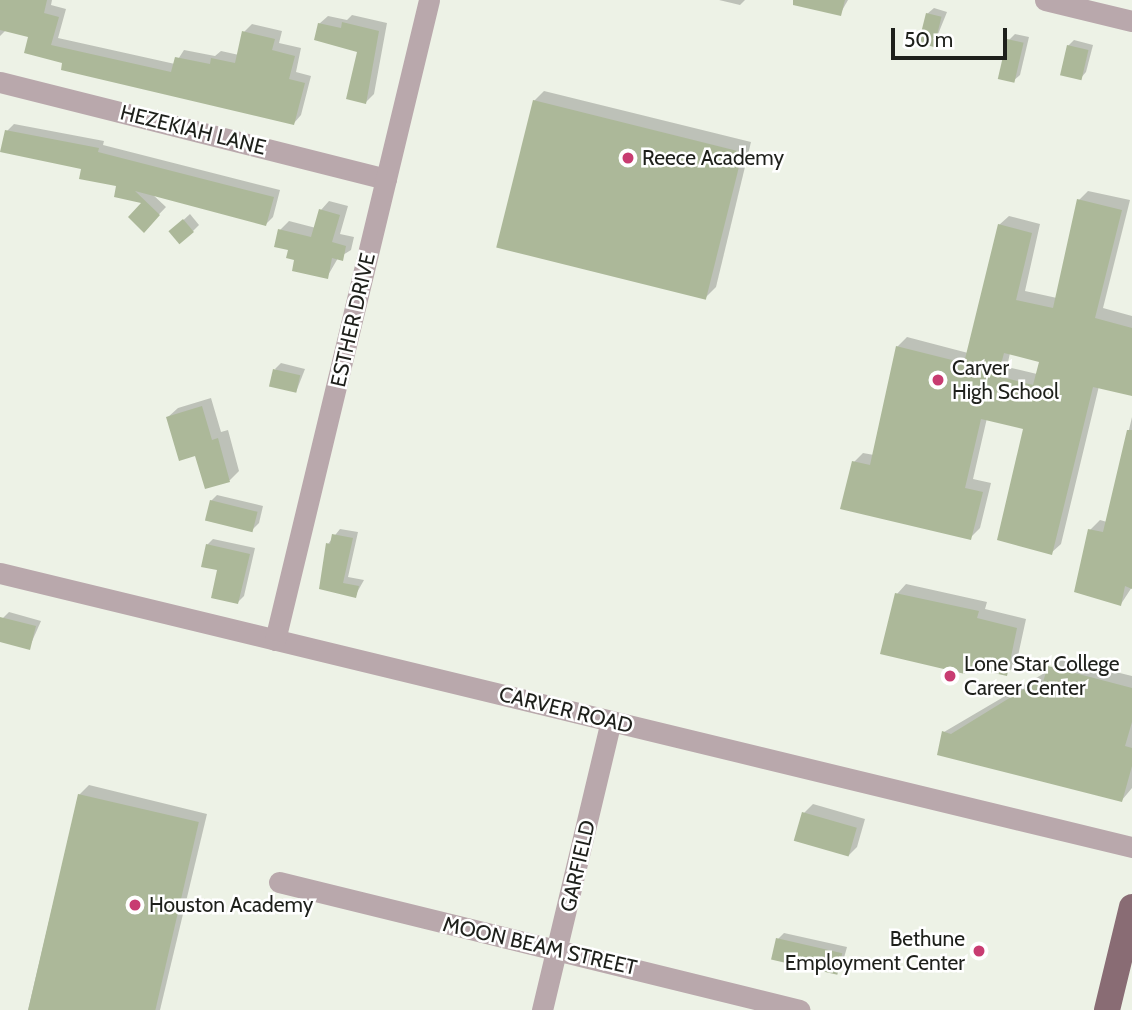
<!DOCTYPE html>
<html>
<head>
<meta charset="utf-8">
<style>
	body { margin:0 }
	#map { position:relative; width:1132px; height:1010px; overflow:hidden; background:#edf2e6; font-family:Cabin,sans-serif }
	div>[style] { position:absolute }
	.shadow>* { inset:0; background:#0003 }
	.building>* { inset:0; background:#acb899; transform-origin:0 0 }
	.minor>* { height:21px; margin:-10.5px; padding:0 10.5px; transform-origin:10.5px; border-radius:10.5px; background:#b9a8ac }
	.major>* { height:26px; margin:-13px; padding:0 13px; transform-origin:13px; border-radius:13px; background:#896c74 }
	.dots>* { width:19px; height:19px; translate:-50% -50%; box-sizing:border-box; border:4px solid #fff; border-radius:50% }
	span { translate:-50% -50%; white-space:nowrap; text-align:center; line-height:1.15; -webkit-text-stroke:5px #fff; paint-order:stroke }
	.street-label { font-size:21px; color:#1e201b }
	.poi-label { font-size:21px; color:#1e201b }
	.left { translate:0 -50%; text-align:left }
	.right { translate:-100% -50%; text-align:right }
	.scale { position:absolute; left:891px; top:28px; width:116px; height:32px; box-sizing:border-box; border:4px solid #1e201b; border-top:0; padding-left:9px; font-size:21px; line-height:24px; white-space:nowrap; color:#1e201b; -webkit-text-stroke:5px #fff; paint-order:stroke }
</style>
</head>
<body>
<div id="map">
	<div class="shadow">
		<i style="clip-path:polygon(0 0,52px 0,51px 5px,66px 9px,58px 38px,175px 64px,184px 50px,215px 56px,221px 51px,239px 55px,244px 32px,252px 24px,282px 31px,279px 43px,301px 48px,296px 72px,311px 76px,301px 115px,294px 123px,64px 62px,30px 36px,6px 30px,0 36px)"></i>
		<i style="clip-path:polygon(719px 0,745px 0,740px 5px)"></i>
		<i style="clip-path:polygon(811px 0,848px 0,840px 14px)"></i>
		<i style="clip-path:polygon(934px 8px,947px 12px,934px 44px,927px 14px)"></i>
		<i style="clip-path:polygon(352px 15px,387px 23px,374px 94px,366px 102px,359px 51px,319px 24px,328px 16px,347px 20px)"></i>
		<i style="clip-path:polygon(1015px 34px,1029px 37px,1020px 75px,1013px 81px,1009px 40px)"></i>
		<i style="clip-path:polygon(1074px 40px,1093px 45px,1086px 72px,1080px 79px,1068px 46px)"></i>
		<i style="clip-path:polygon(544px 91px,751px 142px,716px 287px,706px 297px,534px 101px)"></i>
		<i style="clip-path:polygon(14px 124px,104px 141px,103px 145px,280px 190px,273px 217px,266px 224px,151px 193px,166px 207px,144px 230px,144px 202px,118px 184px,7px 131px)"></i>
		<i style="clip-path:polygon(evenodd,1088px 191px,1130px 200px,1103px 308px,1132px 316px,1132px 394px,1099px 386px,1061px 544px,1051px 553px,1025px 428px,987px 418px,973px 479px,991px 483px,980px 528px,970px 538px,854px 462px,863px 453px,874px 455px,897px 347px,907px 337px,968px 353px,999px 225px,1009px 216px,1040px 224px,1025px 291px,1057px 298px,1079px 200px,1088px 191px,1010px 353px,1041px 361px,1037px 374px,1007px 367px,1010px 353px)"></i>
		<i style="clip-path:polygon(329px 201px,348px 206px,340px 234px,354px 237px,351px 250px,338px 258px,327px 277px,296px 259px,280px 230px,289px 221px,316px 228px,321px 210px)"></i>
		<i style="clip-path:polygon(190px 214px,199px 225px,193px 231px,177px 226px)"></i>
		<i style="clip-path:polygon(281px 363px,305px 369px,296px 392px,275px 369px)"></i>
		<i style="clip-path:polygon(211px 398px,221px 432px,228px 430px,239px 471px,230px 480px,206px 487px,197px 454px,168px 417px,178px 408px)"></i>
		<i style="clip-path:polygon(1132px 417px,1132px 587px,1121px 604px,1090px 530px,1100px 520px,1107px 522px)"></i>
		<i style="clip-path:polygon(217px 495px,263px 506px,259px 523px,253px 529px,211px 501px)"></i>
		<i style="clip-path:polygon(340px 529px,358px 532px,348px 577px,364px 580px,355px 596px,321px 588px,328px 544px)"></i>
		<i style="clip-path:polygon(213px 539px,255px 548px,244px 596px,238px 602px,207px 545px)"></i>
		<i style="clip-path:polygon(906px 584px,987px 602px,985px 609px,1026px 619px,1016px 665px,1006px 674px,970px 666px,964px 672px,897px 594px)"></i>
		<i style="clip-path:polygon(9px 612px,41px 621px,29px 648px,0 640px,3px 618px)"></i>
		<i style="clip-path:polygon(1059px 658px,1132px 676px,1132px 788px,1122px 800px,944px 732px,1048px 671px)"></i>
		<i style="clip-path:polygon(89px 785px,207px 814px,160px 1010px,28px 1010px,79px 795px)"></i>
		<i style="clip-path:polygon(813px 804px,865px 819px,857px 847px,848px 856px,804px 813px)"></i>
		<i style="clip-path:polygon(784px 933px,847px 947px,842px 965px,836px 971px,778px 939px)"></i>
	</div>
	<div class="building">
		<i style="clip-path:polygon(0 0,47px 0,44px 13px,59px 17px,51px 45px,171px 72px,175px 57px,210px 64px,211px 58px,235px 63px,242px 31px,275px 39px,272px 50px,295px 56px,289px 79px,305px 83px,294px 125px,61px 70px,62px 63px,24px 53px,28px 37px,0 30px)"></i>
		<i style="clip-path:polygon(793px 0,845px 0,841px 16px,793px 5px)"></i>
		<i style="left:926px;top:13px;width:16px;height:31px;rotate:14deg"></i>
		<i style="clip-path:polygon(342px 22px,379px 31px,366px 104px,346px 99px,357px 52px,314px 40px,318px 23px,341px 28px)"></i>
		<i style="left:1007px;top:39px;width:17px;height:41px;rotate:13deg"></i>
		<i style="left:1067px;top:45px;width:22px;height:31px;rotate:13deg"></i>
		<i style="left:533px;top:100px;width:216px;height:152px;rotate:14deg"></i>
		<i style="clip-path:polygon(5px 130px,99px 148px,98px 152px,274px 197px,266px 226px,135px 191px,160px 215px,144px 233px,128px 217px,141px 203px,114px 197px,116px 186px,79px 179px,81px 169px,0 152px)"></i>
		<i style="clip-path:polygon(evenodd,1077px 199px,1122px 210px,1095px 318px,1132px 328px,1132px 396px,1093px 387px,1052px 555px,997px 540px,1023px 429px,981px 419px,965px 488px,983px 492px,971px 540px,840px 509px,852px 461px,870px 465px,896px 346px,964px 363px,998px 224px,1032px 233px,1016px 300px,1053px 308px,1077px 199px,1004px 353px,1039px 362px,1033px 385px,998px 376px,1004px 353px)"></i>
		<i style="clip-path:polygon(319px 209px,340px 215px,332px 242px,346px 246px,343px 261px,332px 258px,328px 279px,292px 271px,294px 260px,286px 258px,288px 250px,274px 247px,278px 229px,311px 237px)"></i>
		<i style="left:183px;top:219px;width:17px;height:19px;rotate:50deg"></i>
		<i style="left:273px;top:369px;width:28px;height:18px;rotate:13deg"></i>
		<i style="clip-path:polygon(202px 406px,212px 440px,218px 438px,230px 482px,205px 489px,195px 456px,179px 461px,166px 417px)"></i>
		<i style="clip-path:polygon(1127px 430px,1132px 430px,1132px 589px,1125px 586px,1121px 606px,1074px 592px,1088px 529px,1103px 532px)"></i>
		<i style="left:210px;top:500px;width:49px;height:21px;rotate:14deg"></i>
		<i style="clip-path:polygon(332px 534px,353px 538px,343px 583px,359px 586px,356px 598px,319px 589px,326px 543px,330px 544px)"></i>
		<i style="clip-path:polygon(206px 544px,250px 554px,238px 604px,211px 598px,217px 570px,201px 567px)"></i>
		<i style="clip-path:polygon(895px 593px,979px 611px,977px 618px,1017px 628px,1007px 676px,967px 667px,965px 674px,880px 654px)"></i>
		<i style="clip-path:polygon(0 617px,36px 626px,30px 650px,0 642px)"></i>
		<i style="clip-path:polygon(1048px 666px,1132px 688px,1132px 722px,1125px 746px,1132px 748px,1132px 766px,1122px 802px,937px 755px,942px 731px,951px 734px,1037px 681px,1043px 682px)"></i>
		<i style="left:78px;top:794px;width:124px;height:222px;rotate:13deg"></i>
		<i style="left:802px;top:812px;width:57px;height:30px;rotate:16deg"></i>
		<i style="left:776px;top:938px;width:68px;height:22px;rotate:13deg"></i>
	</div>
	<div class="minor">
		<i style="left:1045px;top:0;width:89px;rotate:13.6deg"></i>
		<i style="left:0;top:82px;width:398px;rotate:14.1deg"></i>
		<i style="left:0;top:573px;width:1165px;rotate:13.61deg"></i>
		<i style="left:275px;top:640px;width:658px;rotate:-76.47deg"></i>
		<i style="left:279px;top:882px;width:536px;rotate:13.8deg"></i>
		<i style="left:542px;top:1010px;width:297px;rotate:-76.6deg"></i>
	</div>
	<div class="major">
		<i style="left:1107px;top:1010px;width:106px;rotate:-76.4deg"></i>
	</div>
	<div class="dots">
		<i style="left:628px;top:158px;background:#c83c71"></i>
		<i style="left:938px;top:380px;background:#c83c71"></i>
		<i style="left:950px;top:676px;background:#c83c71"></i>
		<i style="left:135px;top:905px;background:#c83c71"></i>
		<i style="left:979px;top:951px;background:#c83c71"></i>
	</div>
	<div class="street-label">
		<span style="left:193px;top:130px;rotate:14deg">HEZEKIAH LANE</span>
		<span style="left:353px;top:320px;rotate:-77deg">ESTHER DRIVE</span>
		<span style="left:566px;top:710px;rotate:14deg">CARVER ROAD</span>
		<span style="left:578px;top:866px;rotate:-77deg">GARFIELD</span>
		<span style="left:540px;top:946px;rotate:13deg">MOON BEAM STREET</span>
	</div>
	<div class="poi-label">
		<span class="left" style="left:642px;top:158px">Reece Academy</span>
		<span class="left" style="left:952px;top:380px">Carver<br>High School</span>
		<span class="left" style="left:964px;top:676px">Lone Star College<br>Career Center</span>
		<span class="left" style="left:149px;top:905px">Houston Academy</span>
		<span class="right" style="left:965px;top:951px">Bethune<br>Employment Center</span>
	</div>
	<div class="scale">50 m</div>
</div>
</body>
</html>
